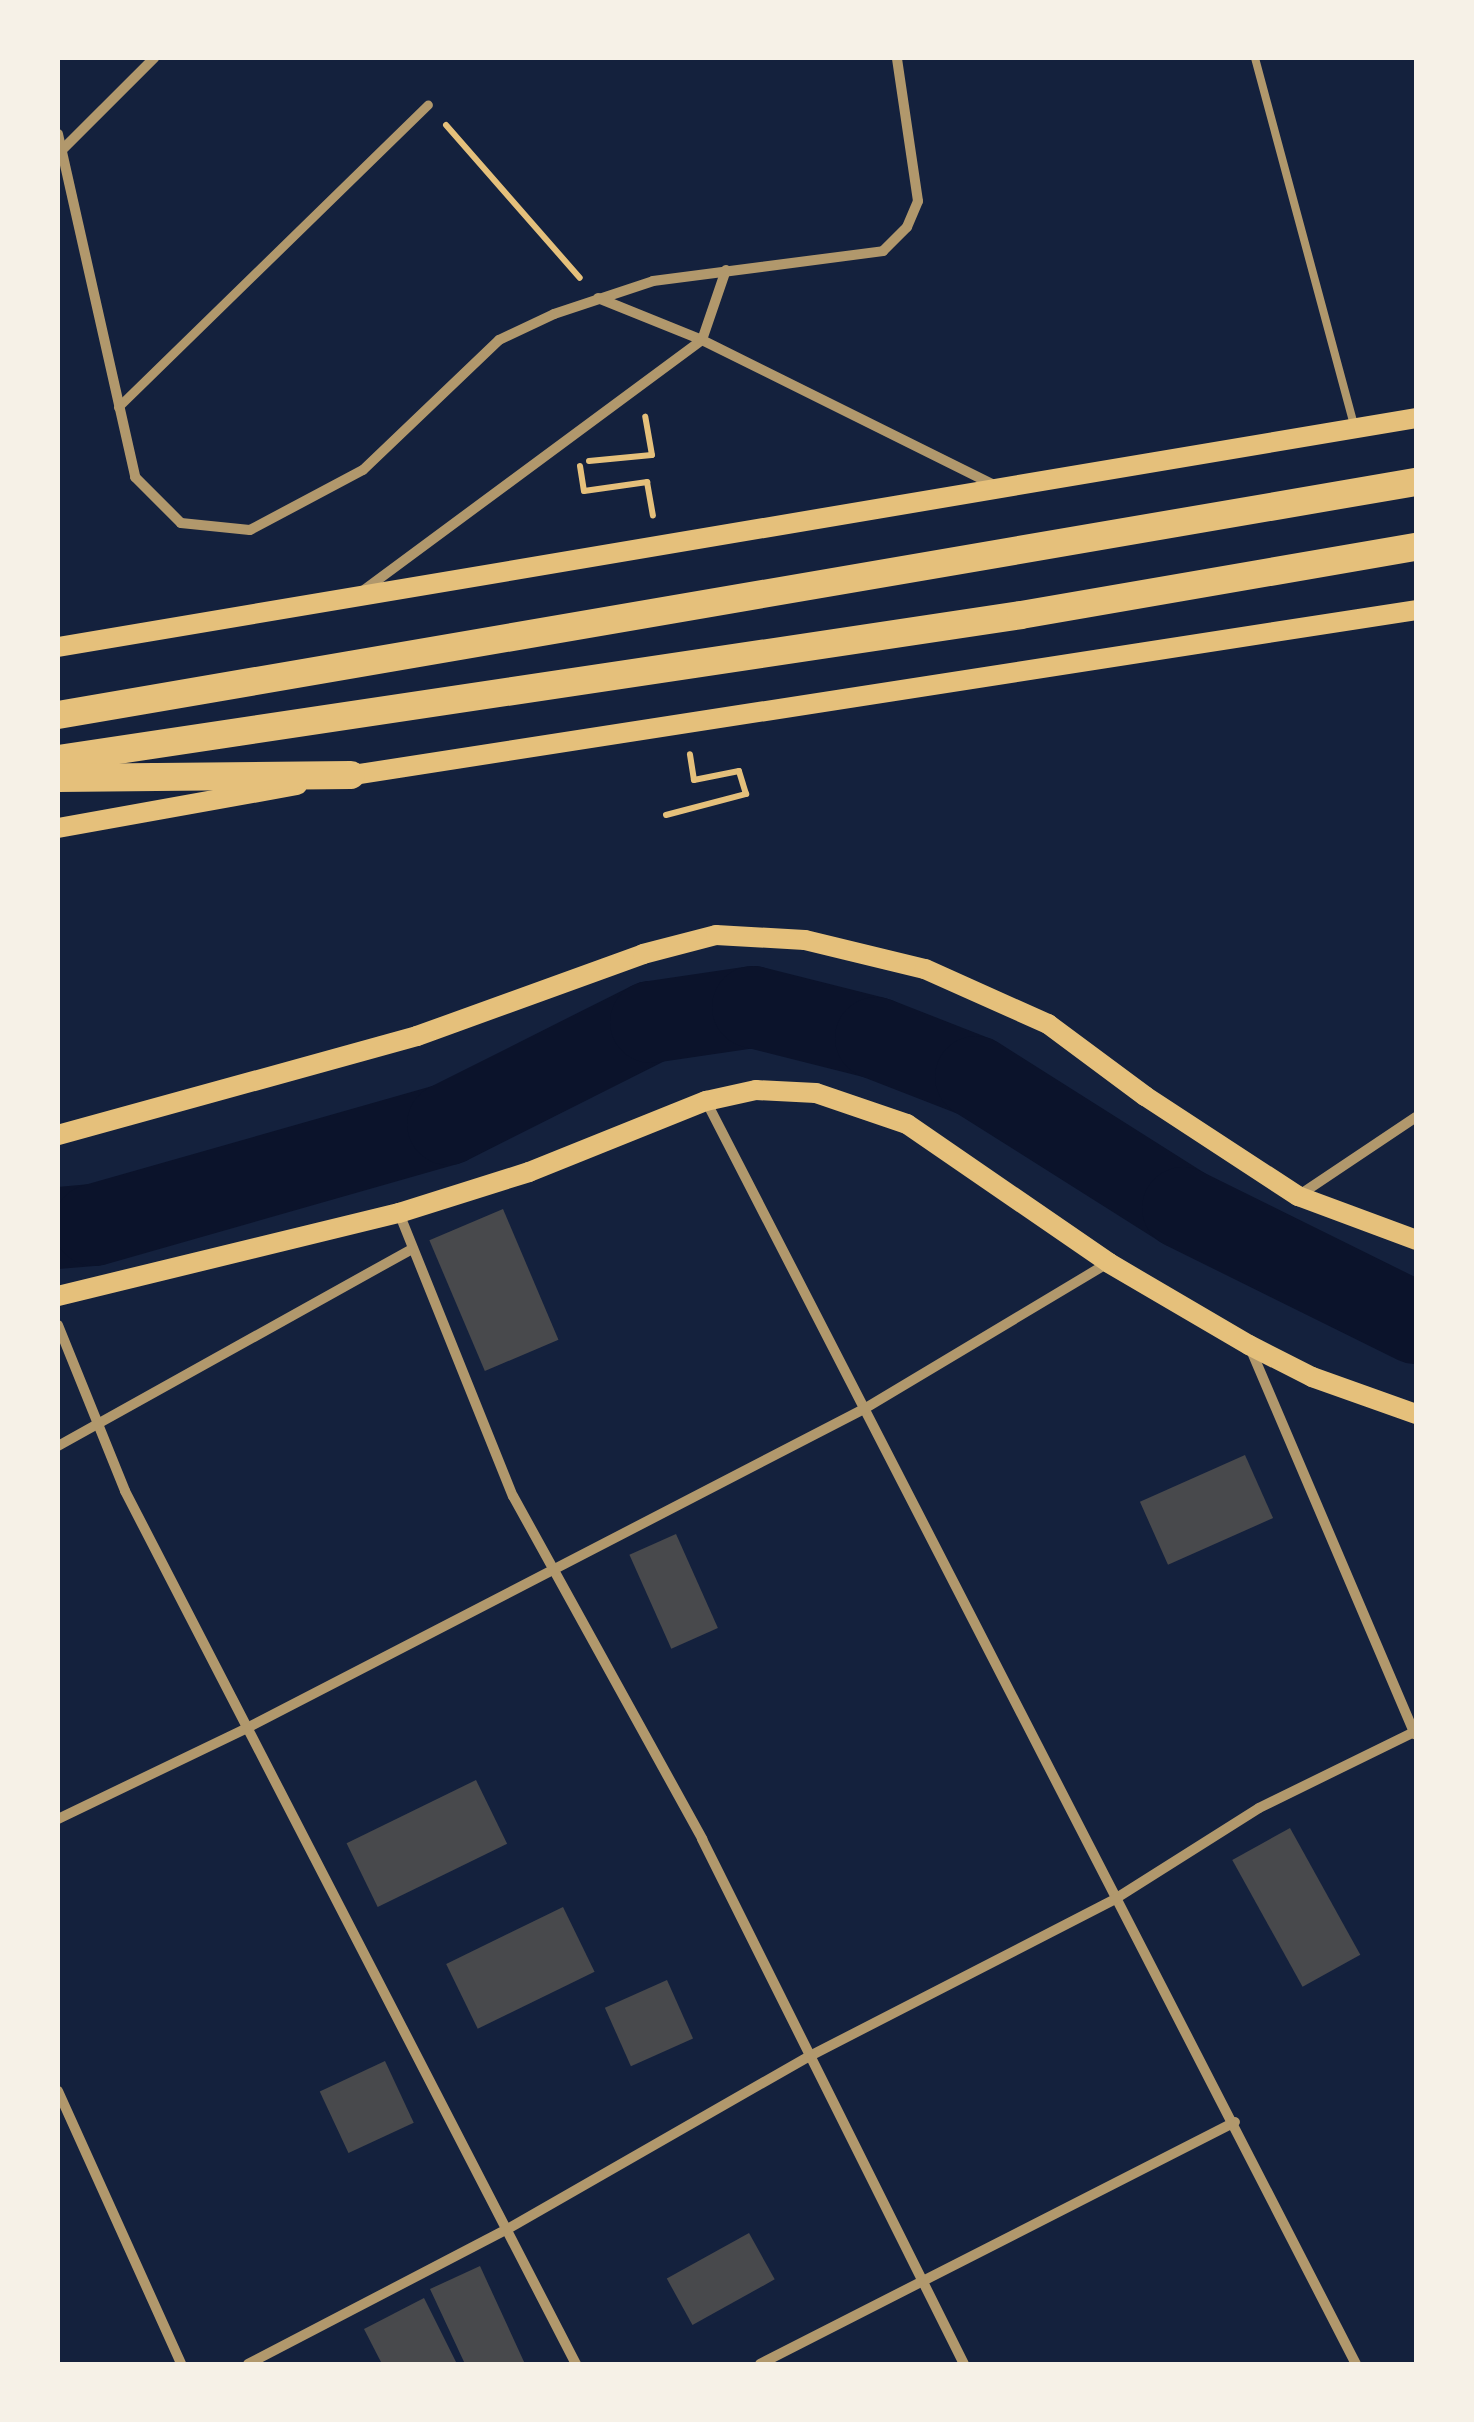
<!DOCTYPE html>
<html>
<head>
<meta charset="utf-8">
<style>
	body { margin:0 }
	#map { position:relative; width:1474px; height:2422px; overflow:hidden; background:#14213d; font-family:"Roboto Serif",serif }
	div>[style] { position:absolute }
	.river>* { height:82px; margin:-41px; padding:0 41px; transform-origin:41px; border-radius:41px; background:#0b132b }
	.building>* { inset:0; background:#48494c; transform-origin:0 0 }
	.path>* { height:6px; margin:-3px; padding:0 3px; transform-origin:3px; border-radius:3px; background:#e5c07b }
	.service>* { height:8px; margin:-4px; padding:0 4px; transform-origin:4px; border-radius:4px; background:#b1986c }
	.pedestrian>* { height:9px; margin:-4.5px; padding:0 4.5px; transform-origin:4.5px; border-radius:4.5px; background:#b1986c }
	.minor>* { height:10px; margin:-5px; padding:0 5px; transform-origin:5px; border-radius:5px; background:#b1986c }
	.secondary>* { height:20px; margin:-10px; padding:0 10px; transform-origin:10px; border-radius:10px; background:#e5c07b }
	.trunk>* { height:28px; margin:-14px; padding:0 14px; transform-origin:14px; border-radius:14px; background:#e5c07b }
	span { translate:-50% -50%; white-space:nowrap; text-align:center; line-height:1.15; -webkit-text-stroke:8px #f6f1e7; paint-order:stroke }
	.frame { position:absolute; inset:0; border:60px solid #f6f1e7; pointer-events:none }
</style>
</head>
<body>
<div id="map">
	<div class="river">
		<i style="left:58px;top:1228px;width:36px;rotate:-5deg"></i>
		<i style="left:94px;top:1225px;width:368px;rotate:-15.9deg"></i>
		<i style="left:448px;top:1124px;width:227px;rotate:-26.7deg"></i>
		<i style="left:651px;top:1022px;width:103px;rotate:-8.4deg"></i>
		<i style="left:753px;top:1007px;width:127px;rotate:14.1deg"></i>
		<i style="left:876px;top:1038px;width:107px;rotate:21.3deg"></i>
		<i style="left:976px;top:1077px;width:245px;rotate:32.3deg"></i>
		<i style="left:1183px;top:1208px;width:260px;rotate:26.3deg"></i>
	</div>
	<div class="building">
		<i style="left:503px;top:1209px;width:142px;height:80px;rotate:67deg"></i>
		<i style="left:1245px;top:1455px;width:69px;height:115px;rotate:66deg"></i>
		<i style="left:676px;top:1534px;width:103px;height:51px;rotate:66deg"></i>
		<i style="left:476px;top:1780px;width:71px;height:144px;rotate:64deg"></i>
		<i style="left:1290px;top:1828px;width:145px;height:66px;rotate:61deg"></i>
		<i style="left:563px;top:1907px;width:72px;height:130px;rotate:64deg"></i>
		<i style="left:667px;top:1980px;width:64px;height:68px;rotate:66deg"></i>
		<i style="left:385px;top:2061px;width:68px;height:72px;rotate:65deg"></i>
		<i style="left:749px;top:2233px;width:53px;height:94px;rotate:61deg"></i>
		<i style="clip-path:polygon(480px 2266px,525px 2364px,465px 2364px,430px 2289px)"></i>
		<i style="clip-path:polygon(424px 2298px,457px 2364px,382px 2364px,364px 2329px)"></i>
	</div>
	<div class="path">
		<i style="left:446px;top:125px;width:203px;rotate:48.8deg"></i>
		<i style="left:589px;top:461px;width:63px;rotate:-5.4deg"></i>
		<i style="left:652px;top:455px;width:39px;rotate:-100deg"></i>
		<i style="left:580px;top:466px;width:25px;rotate:81deg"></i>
		<i style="left:584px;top:491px;width:64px;rotate:-8.1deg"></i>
		<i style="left:647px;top:482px;width:34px;rotate:80deg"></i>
		<i style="left:666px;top:815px;width:83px;rotate:-14.7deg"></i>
		<i style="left:746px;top:794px;width:24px;rotate:-107deg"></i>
		<i style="left:739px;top:771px;width:46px;rotate:168.7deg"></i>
		<i style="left:694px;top:780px;width:26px;rotate:-99deg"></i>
	</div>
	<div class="service">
		<i style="left:1255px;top:58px;width:379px;rotate:74.9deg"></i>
	</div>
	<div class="pedestrian">
		<i style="left:118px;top:407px;width:433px;rotate:-44.3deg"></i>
	</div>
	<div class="minor">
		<i style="left:58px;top:134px;width:352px;rotate:77.3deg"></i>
		<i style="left:135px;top:477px;width:65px;rotate:45deg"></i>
		<i style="left:181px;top:523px;width:69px;rotate:5.8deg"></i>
		<i style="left:250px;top:530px;width:128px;rotate:-28deg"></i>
		<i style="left:363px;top:470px;width:188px;rotate:-43.7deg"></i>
		<i style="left:499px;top:340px;width:61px;rotate:-25.3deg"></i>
		<i style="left:554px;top:314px;width:104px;rotate:-18.4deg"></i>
		<i style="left:653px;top:281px;width:232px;rotate:-7.4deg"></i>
		<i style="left:883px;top:251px;width:34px;rotate:-45deg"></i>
		<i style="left:907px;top:227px;width:28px;rotate:-67deg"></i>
		<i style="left:918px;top:201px;width:145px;rotate:-98.4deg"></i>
		<i style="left:61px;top:151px;width:132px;rotate:-45deg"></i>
		<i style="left:598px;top:298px;width:112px;rotate:22deg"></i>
		<i style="left:702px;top:340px;width:326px;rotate:26.4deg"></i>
		<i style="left:364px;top:590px;width:420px;rotate:-36.5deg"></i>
		<i style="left:702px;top:340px;width:74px;rotate:-71.1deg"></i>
		<i style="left:706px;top:1101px;width:1420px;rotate:62.77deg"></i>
		<i style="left:1298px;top:1196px;width:142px;rotate:-33.8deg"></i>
		<i style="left:399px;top:1213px;width:305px;rotate:68.1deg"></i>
		<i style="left:513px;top:1496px;width:392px;rotate:61.1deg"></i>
		<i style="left:702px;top:1839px;width:587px;rotate:63.48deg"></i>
		<i style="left:58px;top:1325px;width:179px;rotate:68deg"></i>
		<i style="left:125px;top:1491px;width:983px;rotate:62.68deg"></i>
		<i style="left:1251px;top:1350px;width:418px;rotate:66.9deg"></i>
		<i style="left:58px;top:1446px;width:403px;rotate:-29.1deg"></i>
		<i style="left:58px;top:1819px;width:210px;rotate:-25.7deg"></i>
		<i style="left:247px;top:1728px;width:695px;rotate:-27.34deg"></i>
		<i style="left:864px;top:1409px;width:284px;rotate:-30.9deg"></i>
		<i style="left:58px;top:2091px;width:299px;rotate:65.7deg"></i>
		<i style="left:248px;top:2364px;width:288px;rotate:-27.5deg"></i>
		<i style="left:504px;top:2231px;width:350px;rotate:-29.8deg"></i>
		<i style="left:808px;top:2057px;width:345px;rotate:-27.2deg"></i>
		<i style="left:1115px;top:1899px;width:170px;rotate:-32.3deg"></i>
		<i style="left:1259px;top:1808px;width:175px;rotate:-26.1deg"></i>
		<i style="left:760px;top:2364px;width:533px;rotate:-27deg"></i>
	</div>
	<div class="secondary">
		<i style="left:58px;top:647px;width:1377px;rotate:-9.57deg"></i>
		<i style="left:340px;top:777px;width:1089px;rotate:-8.82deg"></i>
		<i style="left:58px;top:828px;width:243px;rotate:-10.2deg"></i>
		<i style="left:58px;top:1135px;width:372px;rotate:-15.4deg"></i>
		<i style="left:417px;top:1036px;width:240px;rotate:-19.9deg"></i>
		<i style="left:643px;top:954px;width:75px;rotate:-14.6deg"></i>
		<i style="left:716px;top:935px;width:89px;rotate:3.2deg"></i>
		<i style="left:805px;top:940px;width:123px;rotate:13.6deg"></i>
		<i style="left:925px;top:969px;width:135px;rotate:24.1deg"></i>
		<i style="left:1048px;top:1024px;width:121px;rotate:36.6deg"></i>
		<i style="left:1145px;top:1096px;width:183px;rotate:33.2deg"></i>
		<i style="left:1298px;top:1196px;width:126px;rotate:20.4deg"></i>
		<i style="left:58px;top:1296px;width:351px;rotate:-13.7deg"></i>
		<i style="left:399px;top:1213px;width:136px;rotate:-17.5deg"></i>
		<i style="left:529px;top:1172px;width:191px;rotate:-21.9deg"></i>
		<i style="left:706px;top:1101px;width:51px;rotate:-12.4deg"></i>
		<i style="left:756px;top:1090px;width:60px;rotate:2.9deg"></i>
		<i style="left:816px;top:1093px;width:96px;rotate:18.8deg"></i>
		<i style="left:907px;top:1124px;width:245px;rotate:34.5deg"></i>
		<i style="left:1109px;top:1263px;width:162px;rotate:30.4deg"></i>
		<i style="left:1249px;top:1345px;width:71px;rotate:26.9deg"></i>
		<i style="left:1312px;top:1377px;width:110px;rotate:19.6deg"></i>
	</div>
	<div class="trunk">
		<i style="left:58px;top:715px;width:1378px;rotate:-9.74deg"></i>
		<i style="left:58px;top:759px;width:974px;rotate:-8.5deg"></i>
		<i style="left:1021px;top:615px;width:401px;rotate:-9.8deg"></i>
		<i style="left:58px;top:778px;width:293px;rotate:-0.6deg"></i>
	</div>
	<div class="frame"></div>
</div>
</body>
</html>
